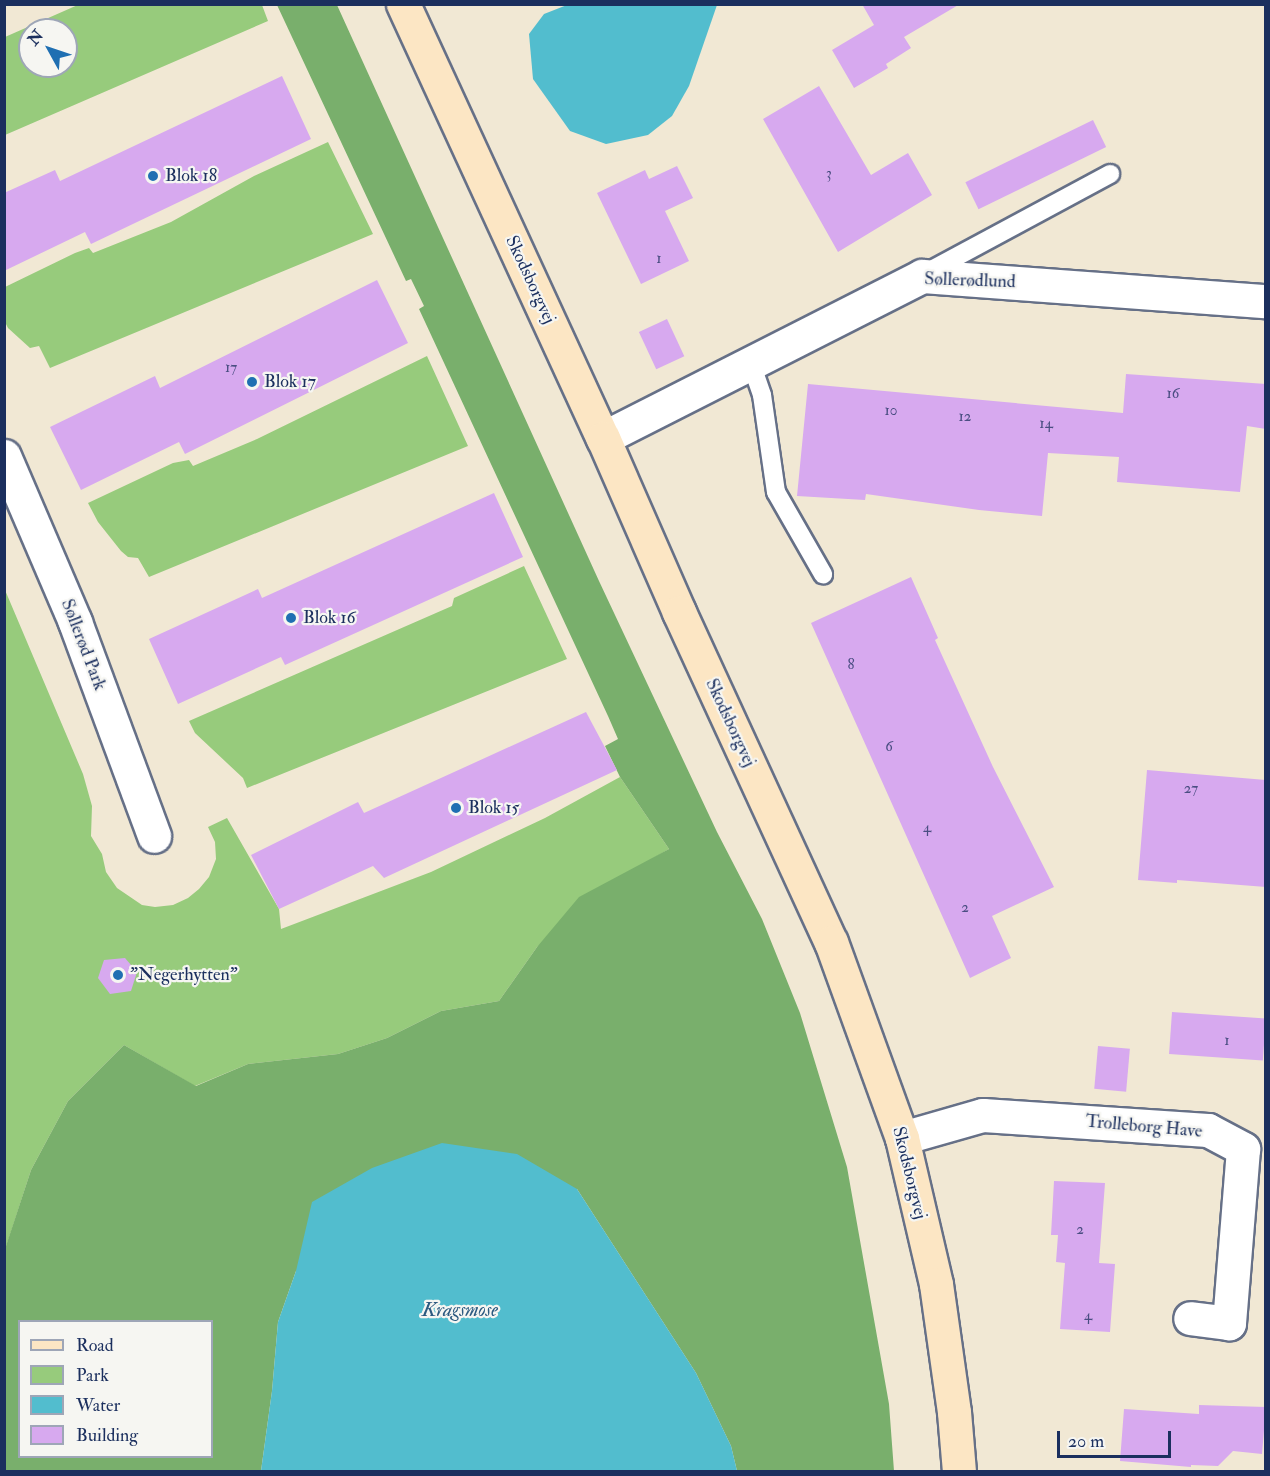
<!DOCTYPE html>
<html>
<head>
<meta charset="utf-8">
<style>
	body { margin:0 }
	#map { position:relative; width:1270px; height:1476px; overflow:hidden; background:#f1e8d4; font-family:"IM FELL Double Pica",serif }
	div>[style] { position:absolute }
	.green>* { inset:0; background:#97cb7c }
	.forest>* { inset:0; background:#79af6c }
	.water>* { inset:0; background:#52bdce }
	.building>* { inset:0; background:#d7a9ef; transform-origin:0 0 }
	.roads { filter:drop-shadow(2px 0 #667087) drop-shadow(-2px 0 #667087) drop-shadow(0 2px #667087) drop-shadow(0 -2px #667087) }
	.lane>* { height:18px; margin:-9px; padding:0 9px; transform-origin:9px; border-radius:9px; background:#fff }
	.street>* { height:33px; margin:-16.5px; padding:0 16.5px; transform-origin:16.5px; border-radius:16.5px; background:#fff }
	.secondary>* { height:33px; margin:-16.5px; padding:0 16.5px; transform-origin:16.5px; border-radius:16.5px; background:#fce6c4 }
	.dots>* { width:16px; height:16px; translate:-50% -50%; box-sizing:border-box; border:3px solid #f6f6f2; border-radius:50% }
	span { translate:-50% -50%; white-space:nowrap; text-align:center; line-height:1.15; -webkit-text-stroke:4.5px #f6f6f2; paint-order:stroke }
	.number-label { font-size:15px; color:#4a4e82 }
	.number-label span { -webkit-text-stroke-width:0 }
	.poi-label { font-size:18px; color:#1b2f5e }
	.left { translate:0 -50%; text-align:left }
	.street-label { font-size:18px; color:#1b2f5e }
	.water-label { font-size:20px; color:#2c5a80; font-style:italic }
	.frame { position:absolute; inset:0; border:6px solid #1b2f5e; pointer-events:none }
	.legend { position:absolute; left:18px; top:1320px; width:195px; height:138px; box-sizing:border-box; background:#f6f6f2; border:2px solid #9ea6b7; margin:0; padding:8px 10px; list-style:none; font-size:18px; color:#1b2f5e }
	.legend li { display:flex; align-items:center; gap:12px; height:30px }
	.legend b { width:30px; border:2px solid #9ea6b7 }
	.north { position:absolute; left:18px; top:18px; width:60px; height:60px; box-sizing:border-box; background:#f6f6f2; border:2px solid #9ea6b7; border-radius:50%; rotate:310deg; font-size:16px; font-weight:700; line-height:24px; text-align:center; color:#1b2f5e }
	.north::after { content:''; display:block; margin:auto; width:21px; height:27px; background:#1f6fb2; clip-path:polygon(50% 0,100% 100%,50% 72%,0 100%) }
	.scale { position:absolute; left:1057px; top:1431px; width:114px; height:27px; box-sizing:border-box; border:3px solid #1b2f5e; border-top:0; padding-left:8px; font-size:18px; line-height:21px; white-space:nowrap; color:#1b2f5e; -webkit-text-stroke:4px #f6f6f2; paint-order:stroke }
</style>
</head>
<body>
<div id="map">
	<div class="green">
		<i style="clip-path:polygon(evenodd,80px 4px,262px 5px,268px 21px,5px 135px,5px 37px,80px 4px,30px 30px,66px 30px,66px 66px,30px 66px,30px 30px)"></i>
		<i style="clip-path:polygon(328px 142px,373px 234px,50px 368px,39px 346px,30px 348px,8px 328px,5px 322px,5px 287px,75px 253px,89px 248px,93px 253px,171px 222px,254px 176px)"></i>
		<i style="clip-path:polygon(427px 356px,468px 446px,149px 577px,138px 558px,128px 557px,121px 551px,98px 522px,88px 503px,173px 463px,189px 460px,193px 466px,257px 439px)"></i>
		<i style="clip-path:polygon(524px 566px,567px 659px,247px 788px,243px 778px,195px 733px,189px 721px,452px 606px,454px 598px)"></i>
		<i style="clip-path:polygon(5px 590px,83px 774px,92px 806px,91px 836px,102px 854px,106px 872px,117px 888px,142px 905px,155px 907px,173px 905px,188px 898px,199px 889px,209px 877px,216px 859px,215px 842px,208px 827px,227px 818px,279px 909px,281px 929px,431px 872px,545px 818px,620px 777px,669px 849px,645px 863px,537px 947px,499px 1001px,441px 1011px,387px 1038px,338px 1054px,248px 1064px,195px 1086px,124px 1045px,68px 1101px,31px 1170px,5px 1250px)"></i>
	</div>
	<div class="forest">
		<i style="clip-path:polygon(evenodd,277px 5px,337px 5px,599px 581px,717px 832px,762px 919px,800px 1013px,847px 1167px,889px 1404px,894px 1471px,737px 1471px,731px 1446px,696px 1373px,577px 1189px,296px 1271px,278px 1322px,272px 1391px,261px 1471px,5px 1472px,6px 1246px,31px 1170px,68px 1101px,124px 1045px,196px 1086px,248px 1064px,338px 1054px,387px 1038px,441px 1011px,499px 1001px,537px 947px,579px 897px,669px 849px,620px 777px,605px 746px,618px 739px,608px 716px,419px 309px,424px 306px,411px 279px,406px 281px,277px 5px,20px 1322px,212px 1322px,212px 1456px,20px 1456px,20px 1322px)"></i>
	</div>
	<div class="water">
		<i style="clip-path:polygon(567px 5px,717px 5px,689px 86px,672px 116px,648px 135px,606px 144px,570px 131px,533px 79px,529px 34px,544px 14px)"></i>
		<i style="clip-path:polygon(442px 1143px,517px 1154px,577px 1189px,696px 1373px,731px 1446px,737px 1471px,261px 1471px,272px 1391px,278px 1322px,296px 1271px,312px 1202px,372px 1168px)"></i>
	</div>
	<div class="building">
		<i style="clip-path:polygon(862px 4px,960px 4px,904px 37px,911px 48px,886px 64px,888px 68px,854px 88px,832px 50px,874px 25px)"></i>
		<i style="clip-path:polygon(282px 76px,311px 139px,91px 244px,85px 232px,4px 271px,4px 193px,55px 170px,60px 181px)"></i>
		<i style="clip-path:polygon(819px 86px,871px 175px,908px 153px,932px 195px,838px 252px,763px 119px)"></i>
		<i style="left:1093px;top:120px;width:30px;height:142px;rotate:64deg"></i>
		<i style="clip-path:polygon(677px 166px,693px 198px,665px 211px,689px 261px,641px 284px,597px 193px,645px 170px,649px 179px)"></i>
		<i style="clip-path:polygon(377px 280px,408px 343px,185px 454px,179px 442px,81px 490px,50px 427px,155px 376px,160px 388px)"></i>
		<i style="left:667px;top:319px;width:41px;height:31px;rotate:65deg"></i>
		<i style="clip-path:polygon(1126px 374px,1266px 384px,1266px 429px,1247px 426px,1240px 492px,1117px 482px,1119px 457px,1048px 453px,1042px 516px,979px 510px,866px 494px,865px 500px,797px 496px,808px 384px,1123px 413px)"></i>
		<i style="clip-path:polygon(494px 493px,523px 557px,285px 665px,281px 657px,178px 704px,149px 639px,258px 589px,262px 598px)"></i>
		<i style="clip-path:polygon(911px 577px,938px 638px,935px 640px,993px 767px,1054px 887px,992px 916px,1011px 958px,970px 978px,811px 623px)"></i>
		<i style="clip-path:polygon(586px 712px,617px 770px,384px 878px,373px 866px,279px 909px,251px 855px,358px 802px,364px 813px)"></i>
		<i style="clip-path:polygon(1147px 770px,1266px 780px,1266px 887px,1177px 880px,1177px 883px,1138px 880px)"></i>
		<i style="clip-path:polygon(125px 958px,137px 972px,131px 991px,110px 994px,98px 978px,104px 960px)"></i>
		<i style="left:1172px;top:1012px;width:94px;height:42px;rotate:4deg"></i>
		<i style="left:1098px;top:1046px;width:32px;height:43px;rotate:5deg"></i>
		<i style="clip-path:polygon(1054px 1181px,1105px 1183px,1099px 1263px,1115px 1264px,1110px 1332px,1060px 1329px,1065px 1263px,1056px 1262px,1058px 1235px,1051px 1235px)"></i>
		<i style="clip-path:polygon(1199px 1405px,1266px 1407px,1262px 1454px,1233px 1451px,1218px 1466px,1191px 1465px,1191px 1467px,1120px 1461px,1124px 1409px,1199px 1414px)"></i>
	</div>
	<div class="roads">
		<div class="lane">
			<i style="left:928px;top:272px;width:207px;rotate:-28.3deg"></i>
			<i style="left:751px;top:363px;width:34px;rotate:71deg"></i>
			<i style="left:762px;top:395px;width:98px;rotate:81.8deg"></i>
			<i style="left:776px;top:492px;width:95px;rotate:60.2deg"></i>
		</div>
		<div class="street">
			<i style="left:603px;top:438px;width:358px;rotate:-26.9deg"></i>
			<i style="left:922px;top:276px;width:345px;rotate:4.2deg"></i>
			<i style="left:4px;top:456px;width:181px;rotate:66.8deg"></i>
			<i style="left:75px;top:622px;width:228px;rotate:69.7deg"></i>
			<i style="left:902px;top:1138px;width:84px;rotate:-15.9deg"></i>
			<i style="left:983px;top:1115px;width:225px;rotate:3.8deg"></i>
			<i style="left:1208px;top:1130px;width:40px;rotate:28deg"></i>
			<i style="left:1243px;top:1149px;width:175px;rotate:94.6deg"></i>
			<i style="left:1229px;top:1323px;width:39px;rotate:-173deg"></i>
		</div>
		<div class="secondary">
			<i style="left:403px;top:4px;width:478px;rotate:65.3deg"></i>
			<i style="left:603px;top:438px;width:190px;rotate:66.4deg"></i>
			<i style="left:679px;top:612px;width:363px;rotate:65.3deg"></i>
			<i style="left:831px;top:942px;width:208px;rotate:70.1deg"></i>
			<i style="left:902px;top:1138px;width:150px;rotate:76.9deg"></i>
			<i style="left:936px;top:1284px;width:129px;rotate:82deg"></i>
			<i style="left:954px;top:1412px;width:60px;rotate:85.2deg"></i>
		</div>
	</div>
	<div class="dots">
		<i style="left:153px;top:176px;background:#1f6fb2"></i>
		<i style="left:252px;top:382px;background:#1f6fb2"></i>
		<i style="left:291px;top:618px;background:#1f6fb2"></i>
		<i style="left:456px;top:808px;background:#1f6fb2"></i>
		<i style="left:118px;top:975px;background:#1f6fb2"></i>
	</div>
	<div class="number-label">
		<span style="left:829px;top:174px">3</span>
		<span style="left:659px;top:259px">1</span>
		<span style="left:231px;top:368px">17</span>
		<span style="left:1173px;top:394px">16</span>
		<span style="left:891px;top:411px">10</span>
		<span style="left:965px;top:417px">12</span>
		<span style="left:1046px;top:424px">14</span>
		<span style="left:851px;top:665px">8</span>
		<span style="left:889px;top:747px">6</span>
		<span style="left:1191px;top:789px">27</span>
		<span style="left:927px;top:828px">4</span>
		<span style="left:965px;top:908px">2</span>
		<span style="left:1227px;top:1041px">1</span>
		<span style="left:1080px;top:1230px">2</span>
		<span style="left:1088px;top:1316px">4</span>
	</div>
	<div class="poi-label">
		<span class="left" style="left:165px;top:176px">Blok 18</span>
		<span class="left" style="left:264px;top:382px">Blok 17</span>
		<span class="left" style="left:303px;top:618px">Blok 16</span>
		<span class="left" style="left:468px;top:808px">Blok 15</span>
		<span class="left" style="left:130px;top:975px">"Negerhytten"</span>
	</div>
	<div class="street-label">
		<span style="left:530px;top:280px;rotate:65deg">Skodsborgvej</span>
		<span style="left:970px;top:281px;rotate:2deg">Søllerødlund</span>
		<span style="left:83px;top:645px;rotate:69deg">Søllerød Park</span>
		<span style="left:730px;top:723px;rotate:65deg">Skodsborgvej</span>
		<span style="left:1144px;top:1127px;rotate:5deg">Trolleborg Have</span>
		<span style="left:909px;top:1173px;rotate:76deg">Skodsborgvej</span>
	</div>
	<div class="water-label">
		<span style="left:460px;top:1309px">Kragsmose</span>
	</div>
	<div class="frame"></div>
	<ul class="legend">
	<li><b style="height:8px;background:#fce6c4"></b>Road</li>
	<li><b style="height:16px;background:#97cb7c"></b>Park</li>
	<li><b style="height:16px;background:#52bdce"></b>Water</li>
	<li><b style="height:16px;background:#d7a9ef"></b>Building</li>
	</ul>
	<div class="north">N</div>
	<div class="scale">20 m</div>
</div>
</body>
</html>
